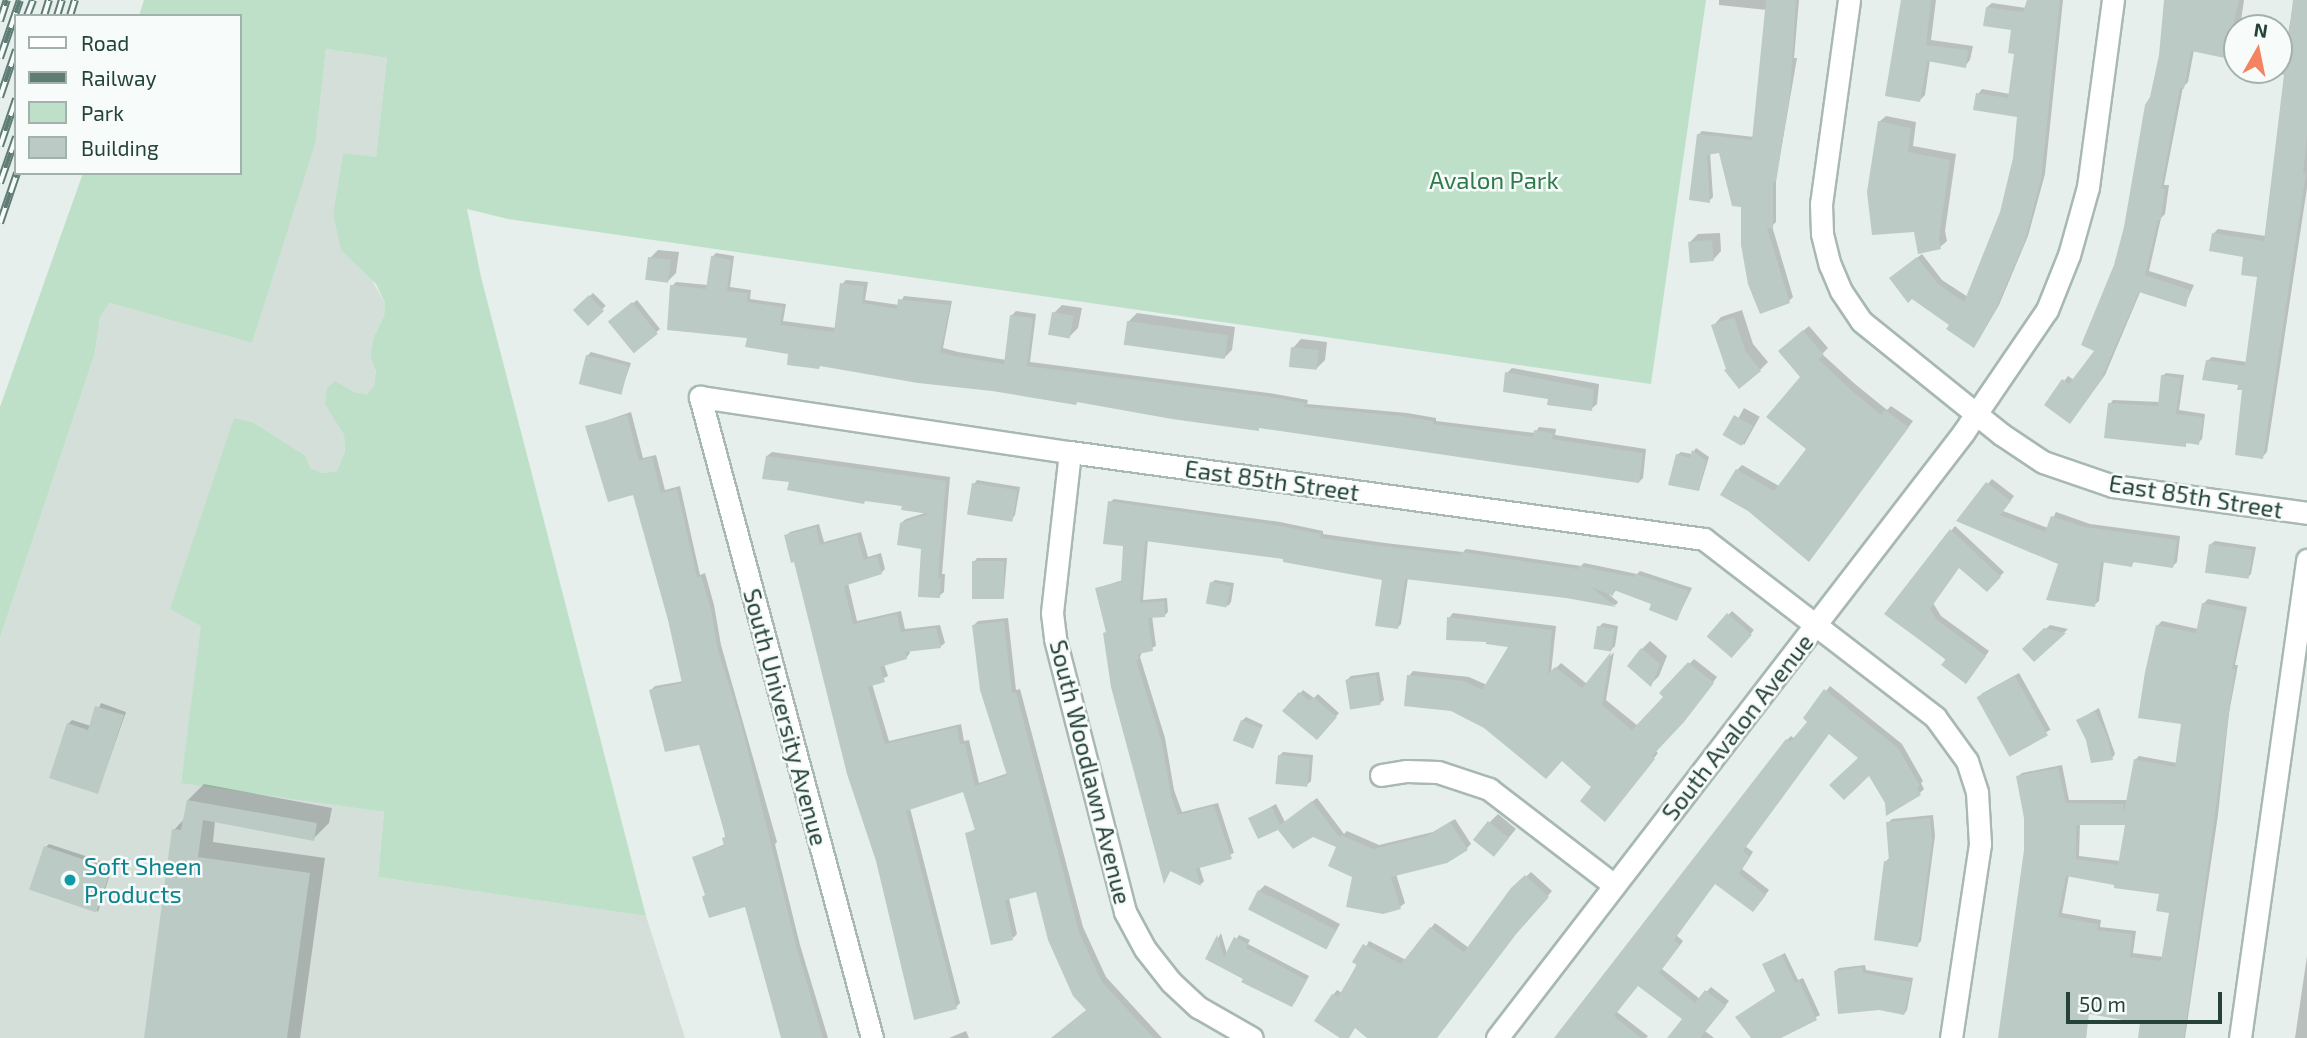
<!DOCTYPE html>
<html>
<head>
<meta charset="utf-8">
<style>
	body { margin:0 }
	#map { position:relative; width:2307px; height:1038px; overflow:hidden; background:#e6efeb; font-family:"Exo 2",sans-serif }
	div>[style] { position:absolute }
	.built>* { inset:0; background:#d4dfda }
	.green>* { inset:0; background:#bfe0c8 }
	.shadow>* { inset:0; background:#0003; transform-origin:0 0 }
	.building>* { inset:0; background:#bbcac4; transform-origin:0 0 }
	.roads { filter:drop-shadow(2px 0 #a8b8b2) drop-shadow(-2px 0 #a8b8b2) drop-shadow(0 2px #a8b8b2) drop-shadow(0 -2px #a8b8b2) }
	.street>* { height:21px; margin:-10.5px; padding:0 10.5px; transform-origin:10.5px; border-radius:10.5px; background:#fff }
	.rail>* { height:8px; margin-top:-4px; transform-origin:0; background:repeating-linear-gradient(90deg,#f7fbf9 0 16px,#5f7d75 0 32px); box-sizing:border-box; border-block:2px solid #5f7d75 }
	.dots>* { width:19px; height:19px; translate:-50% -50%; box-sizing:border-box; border:4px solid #f7fbf9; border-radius:50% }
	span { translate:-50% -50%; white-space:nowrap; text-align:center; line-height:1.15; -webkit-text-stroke:5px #f7fbf9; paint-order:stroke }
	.park-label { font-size:24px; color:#2d7a4b }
	.street-label { font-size:24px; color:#24423a }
	.culture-label { font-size:24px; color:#0d838f }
	.left { translate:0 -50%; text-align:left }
	.legend { position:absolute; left:14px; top:14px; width:228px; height:161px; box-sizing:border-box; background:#f7fbf9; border:2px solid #a3b1ad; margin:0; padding:9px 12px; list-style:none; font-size:21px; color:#24423a }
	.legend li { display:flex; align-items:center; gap:14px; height:35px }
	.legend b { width:35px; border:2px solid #a3b1ad }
	.north { position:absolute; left:2223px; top:14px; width:70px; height:70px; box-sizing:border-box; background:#f7fbf9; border:2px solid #a3b1ad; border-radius:50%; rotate:9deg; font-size:19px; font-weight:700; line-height:28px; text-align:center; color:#24423a }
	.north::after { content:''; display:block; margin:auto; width:24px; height:32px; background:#f4845f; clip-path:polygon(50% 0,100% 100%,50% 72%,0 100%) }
	.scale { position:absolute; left:2066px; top:992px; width:156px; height:32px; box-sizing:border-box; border:4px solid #24423a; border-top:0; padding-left:9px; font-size:21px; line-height:24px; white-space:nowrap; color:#24423a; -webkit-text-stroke:5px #f7fbf9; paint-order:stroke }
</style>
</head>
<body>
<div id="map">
	<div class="built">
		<i style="clip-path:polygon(326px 49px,387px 58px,376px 158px,343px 153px,333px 213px,385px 303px,384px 316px,374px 336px,370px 356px,376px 373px,374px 386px,367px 394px,354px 392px,335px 382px,336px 421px,344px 435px,345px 451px,337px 471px,323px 473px,310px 468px,306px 456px,253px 422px,234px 418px,181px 782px,384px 812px,378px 877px,646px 916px,685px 1038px,0 1038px,0 638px,95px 353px,100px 317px,110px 303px,252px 343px,314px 144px)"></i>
	</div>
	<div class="green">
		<i style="clip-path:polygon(144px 0,1706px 0,1651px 384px,508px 219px,467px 209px,481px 277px,646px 916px,378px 877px,384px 812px,181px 783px,201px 626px,170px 609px,234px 418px,253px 422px,306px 456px,310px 468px,323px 473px,337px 471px,345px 451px,344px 435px,325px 404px,327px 388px,335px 381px,354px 392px,367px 394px,374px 386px,376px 372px,370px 356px,374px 336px,384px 316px,385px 303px,376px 284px,341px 250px,333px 213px,343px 153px,376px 157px,387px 58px,326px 49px,315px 144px,252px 343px,110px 303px,100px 317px,95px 353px,0 638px,0 407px,83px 173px,240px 173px,240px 16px,139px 16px)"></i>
	</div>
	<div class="shadow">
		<i style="clip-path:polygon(1719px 0,1799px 0,1794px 58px,1797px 58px,1776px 179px,1776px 222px,1772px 226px,1793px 297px,1789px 301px,1720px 151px,1710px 152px,1713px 197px,1709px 201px,1698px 135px,1702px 131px,1754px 137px,1767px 10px,1719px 5px)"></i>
		<i style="clip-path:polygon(1902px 0,1936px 0,1931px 40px,1973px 46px,1970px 60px,1965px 66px,1930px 60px,1925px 95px,1920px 100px)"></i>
		<i style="clip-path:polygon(2029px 0,2063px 0,2045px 174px,2028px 236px,1999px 305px,1978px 341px,1952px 324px,1896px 274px,1922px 254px,1942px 280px,1968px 297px,2002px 212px,2015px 159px,2019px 116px,1978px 94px,1982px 89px,2010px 94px,2016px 52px,2013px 29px,1987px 7px,1992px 3px,2026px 8px)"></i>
		<i style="clip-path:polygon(2166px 0,2244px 0,2240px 28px,2237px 28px,2237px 59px,2194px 50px,2188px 82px,2183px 87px,2164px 185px,2169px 185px,2165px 214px,2161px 218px,2149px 271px,2194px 285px,2185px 305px,2141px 290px,2105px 375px,2074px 417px,2046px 404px,2068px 376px,2074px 380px,2097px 350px,2126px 228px,2160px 55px)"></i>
		<i style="clip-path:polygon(2294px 0,2307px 0,2307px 188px,2267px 452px,2262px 457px,2244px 389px,2207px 361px,2212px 357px,2247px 362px,2259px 276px,2245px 255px,2214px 233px,2218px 229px,2266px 236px,2286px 75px,2255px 70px,2279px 70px,2279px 39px,2287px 40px)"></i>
		<i style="clip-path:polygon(1886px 116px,1916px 122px,1913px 146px,1956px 154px,1945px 231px,1947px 241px,1940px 247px,1915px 230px,1879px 122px)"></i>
		<i style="clip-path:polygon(1720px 233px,1721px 251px,1713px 260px,1690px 242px,1698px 234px)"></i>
		<i style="clip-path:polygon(658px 250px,679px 252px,676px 273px,668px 281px,650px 258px)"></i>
		<i style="clip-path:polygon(716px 253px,734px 256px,730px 287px,751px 290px,750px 299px,786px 304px,783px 321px,836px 328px,842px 284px,846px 280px,868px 282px,865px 300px,899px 305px,904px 296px,952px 301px,943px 348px,958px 352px,1006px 360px,1012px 315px,1016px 311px,1036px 314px,1030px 362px,1275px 394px,1308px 400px,1307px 404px,1407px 413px,1436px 418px,1436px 421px,1535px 433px,1539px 427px,1556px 429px,1555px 435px,1646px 449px,1643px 478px,1639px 482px,1078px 401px,1076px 404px,790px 353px,749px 336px,672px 286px,676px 282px,708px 285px,712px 257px)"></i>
		<i style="left:593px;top:293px;width:18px;height:25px;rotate:45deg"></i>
		<i style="clip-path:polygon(637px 300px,660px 329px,634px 351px,614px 318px)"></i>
		<i style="clip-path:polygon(1062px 305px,1082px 308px,1078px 328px,1070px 336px,1054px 313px)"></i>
		<i style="clip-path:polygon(1742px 310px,1753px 344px,1768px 362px,1760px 370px,1713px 326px,1721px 317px)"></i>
		<i style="clip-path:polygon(1137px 313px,1235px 327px,1232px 350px,1224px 358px,1128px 322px)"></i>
		<i style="clip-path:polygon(1809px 326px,1828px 348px,1822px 354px,1855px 384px,1887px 410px,1891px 406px,1913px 421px,1814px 554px,1737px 470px,1742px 465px,1779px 486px,1808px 449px,1802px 377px,1785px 346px)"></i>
		<i style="clip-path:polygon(1301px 339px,1327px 342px,1325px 360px,1317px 368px,1293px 348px)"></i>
		<i style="clip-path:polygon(591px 352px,631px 363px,620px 394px,587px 356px)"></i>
		<i style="clip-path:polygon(1512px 368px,1599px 384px,1597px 404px,1591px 409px,1507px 373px)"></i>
		<i style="clip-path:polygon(2166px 373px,2184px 375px,2179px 410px,2205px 414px,2202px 439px,2198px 443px,2188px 442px,2185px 445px,2110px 404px,2113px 400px,2160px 402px,2162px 376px)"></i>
		<i style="left:1744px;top:408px;width:18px;height:32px;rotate:29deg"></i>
		<i style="clip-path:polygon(631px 412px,643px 458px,656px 455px,665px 490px,680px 486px,700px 575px,705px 573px,714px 605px,721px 645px,777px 842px,775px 844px,800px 945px,828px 1038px,782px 1038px,746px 904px,707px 894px,694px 857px,725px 844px,726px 835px,701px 743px,651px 690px,655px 686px,684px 681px,646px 528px,634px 493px,587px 427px)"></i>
		<i style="clip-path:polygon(1696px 448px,1709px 457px,1699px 490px,1677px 455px,1681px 452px,1692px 454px)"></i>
		<i style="clip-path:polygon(772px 452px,950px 477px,942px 574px,945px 574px,944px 592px,939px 596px,923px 547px,901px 523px,906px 519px,928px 512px,791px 480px,767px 456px)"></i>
		<i style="clip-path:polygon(1992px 479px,2014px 496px,2003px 511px,2048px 528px,2056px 512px,2090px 524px,2180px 536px,2177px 562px,2173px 566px,2135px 561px,2131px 565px,2104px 561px,2099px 601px,2094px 605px,2060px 563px,1958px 520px)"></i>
		<i style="clip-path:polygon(977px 480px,1020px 487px,1015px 515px,1012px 519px,974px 484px)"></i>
		<i style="clip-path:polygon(1114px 499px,1280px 522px,1323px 531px,1323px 534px,1385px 543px,1463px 552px,1466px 549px,1581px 566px,1584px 563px,1637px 574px,1640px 571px,1692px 588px,1677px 619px,1654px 603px,1617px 589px,1613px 594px,1605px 591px,1618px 602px,1616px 605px,1566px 596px,1408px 578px,1401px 624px,1397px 628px,1384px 578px,1285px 557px,1148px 539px,1143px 600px,1167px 598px,1168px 612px,1164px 616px,1152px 616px,1156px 646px,1142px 652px,1140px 657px,1165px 738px,1174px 790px,1182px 812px,1218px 803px,1234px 853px,1199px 866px,1204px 881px,1201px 884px,1171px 870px,1165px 880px,1104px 634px,1107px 631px,1097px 588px,1123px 580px,1125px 545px,1110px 502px)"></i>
		<i style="clip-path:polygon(819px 524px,824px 542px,861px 532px,868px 557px,881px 553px,885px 569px,881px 573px,848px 583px,857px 621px,901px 611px,905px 629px,940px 625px,945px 643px,940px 647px,909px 649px,910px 653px,906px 658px,884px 664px,888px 676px,872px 684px,889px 741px,961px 724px,964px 741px,969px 740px,979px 783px,1008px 773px,974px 625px,978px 621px,1008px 618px,1016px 690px,1020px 689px,1083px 927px,1106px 977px,1162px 1038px,1055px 1038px,1088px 1010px,1037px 890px,1009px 898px,1017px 934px,1013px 938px,967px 834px,977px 828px,964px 790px,910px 808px,960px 1003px,956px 1007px,877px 861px,796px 560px,786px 536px,790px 532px)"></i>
		<i style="clip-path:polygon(1955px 526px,2004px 572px,1987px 590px,1960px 566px,1933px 603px,1941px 616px,1989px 651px,1970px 678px,1886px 614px)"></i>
		<i style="clip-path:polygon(2215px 541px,2256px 547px,2251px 574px,2247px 578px,2211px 544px)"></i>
		<i style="clip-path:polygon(977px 558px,1007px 558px,1004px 595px,1001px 599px,974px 562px)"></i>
		<i style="clip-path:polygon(1215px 580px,1234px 583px,1231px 602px,1228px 606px,1211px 583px)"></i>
		<i style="clip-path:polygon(evenodd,2208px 599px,2247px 607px,2235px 665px,2238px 665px,2229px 713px,2218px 815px,2185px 1038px,2140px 1038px,2142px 1022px,2088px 1012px,2086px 1038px,1999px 1038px,2026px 850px,2026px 818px,2017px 777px,2022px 773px,2062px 765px,2069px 800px,2128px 800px,2135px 760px,2139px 756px,2177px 763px,2183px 723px,2158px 625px,2162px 621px,2198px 629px,2203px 604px,2208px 599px,2080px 823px,2127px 823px,2120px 861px,2079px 856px,2080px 823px,2208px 599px,2069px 875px,2161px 892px,2171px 912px,2164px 957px,2133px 953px,2136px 931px,2100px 927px,2101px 920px,2062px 913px,2069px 875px)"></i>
		<i style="left:1732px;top:611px;width:29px;height:33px;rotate:41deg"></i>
		<i style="clip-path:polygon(1453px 613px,1556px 626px,1551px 673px,1561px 663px,1587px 684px,1614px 652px,1606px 700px,1638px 726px,1666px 697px,1662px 693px,1694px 659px,1717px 677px,1688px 715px,1655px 750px,1658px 753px,1609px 815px,1593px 787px,1562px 759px,1485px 727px,1409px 676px,1413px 671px,1469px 677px,1487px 685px,1511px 646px,1449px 618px)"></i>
		<i style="clip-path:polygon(1603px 623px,1618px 626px,1615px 646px,1611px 650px,1599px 627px)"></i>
		<i style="clip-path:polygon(2050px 625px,2068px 629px,2034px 659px,2024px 649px)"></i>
		<i style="clip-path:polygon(1650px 641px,1667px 656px,1659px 676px,1651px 684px,1642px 649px)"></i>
		<i style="clip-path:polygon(1379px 672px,1384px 700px,1380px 703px,1347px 680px,1351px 676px)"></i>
		<i style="left:2019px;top:673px;width:65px;height:43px;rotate:61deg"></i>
		<i style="clip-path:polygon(1830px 686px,1902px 744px,1923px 781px,1921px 783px,1924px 789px,1920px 793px,1886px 802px,1860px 758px,1829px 732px,1745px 846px,1753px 852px,1742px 869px,1769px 890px,1757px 906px,1715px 882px,1676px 935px,1683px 941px,1662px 969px,1700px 999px,1711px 987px,1729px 1001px,1705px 1031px,1714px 1038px,1685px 1038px,1684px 1019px,1638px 984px,1617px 1012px,1648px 1036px,1646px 1038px,1555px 1038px,1787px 740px,1791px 736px,1795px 739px,1809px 722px,1805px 718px)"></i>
		<i style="clip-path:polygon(1303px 690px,1314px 698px,1318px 694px,1339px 713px,1317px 737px,1285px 710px)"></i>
		<i style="clip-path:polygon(101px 703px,126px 712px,98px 792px,68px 724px,72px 720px,91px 726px)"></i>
		<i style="clip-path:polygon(2099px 708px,2115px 754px,2112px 758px,2088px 739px,2078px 720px)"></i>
		<i style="clip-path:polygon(1246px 717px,1263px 725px,1252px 746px,1242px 721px)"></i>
		<i style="clip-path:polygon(1283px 752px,1313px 755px,1311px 781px,1308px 784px,1279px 756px)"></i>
		<i style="clip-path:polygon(204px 784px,332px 808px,329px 823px,313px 839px,215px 821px,213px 842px,325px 858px,300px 1038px,145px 1038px,174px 830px,185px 818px,188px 800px)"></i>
		<i style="clip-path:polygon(1317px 798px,1344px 834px,1347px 831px,1379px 845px,1433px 832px,1455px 819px,1471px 844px,1467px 848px,1396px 874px,1405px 903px,1400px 907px,1354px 876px,1338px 846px,1313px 835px,1250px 818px,1276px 804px,1285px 822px)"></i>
		<i style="clip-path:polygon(1498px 814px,1516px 829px,1495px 854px,1489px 823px)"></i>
		<i style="clip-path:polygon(1933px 815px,1935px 836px,1921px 941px,1917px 945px,1886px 861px,1891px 857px,1888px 823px,1892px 819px)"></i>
		<i style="clip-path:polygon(49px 844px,113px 865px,98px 912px,46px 847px)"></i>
		<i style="clip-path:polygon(1531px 872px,1552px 891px,1521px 926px,1435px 1038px,1370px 1038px,1356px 1026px,1348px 1038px,1343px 1038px,1333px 995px,1337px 990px,1342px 993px,1369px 941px,1406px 960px,1435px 923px,1469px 948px,1512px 890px)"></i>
		<i style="clip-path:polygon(1265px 885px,1340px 924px,1331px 940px,1325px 945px,1259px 891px)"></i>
		<i style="clip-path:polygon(1221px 933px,1227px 954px,1239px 935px,1250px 940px,1248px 944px,1309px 976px,1295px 1002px,1291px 1005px,1207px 959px)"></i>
		<i style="clip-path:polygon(1785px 953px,1798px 980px,1803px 978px,1820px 1015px,1778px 1038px,1753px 1038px,1777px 991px,1764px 964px)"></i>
		<i style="clip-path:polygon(2307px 956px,2307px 1038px,2295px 1038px)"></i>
		<i style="clip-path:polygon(1865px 965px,1866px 970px,1913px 978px,1907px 1010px,1904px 1014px,1835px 971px,1839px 968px)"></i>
		<i style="clip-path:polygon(966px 1031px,969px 1038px,949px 1038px)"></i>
	</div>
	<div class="building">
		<i style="clip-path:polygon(1766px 0,1796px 0,1790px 94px,1776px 182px,1773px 182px,1773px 228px,1767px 228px,1790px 303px,1760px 314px,1748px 284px,1741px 245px,1741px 207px,1732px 206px,1719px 153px,1707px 155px,1710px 203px,1689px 200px,1697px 134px,1752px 140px)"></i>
		<i style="clip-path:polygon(1901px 0,1931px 0,1926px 45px,1968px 50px,1966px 68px,1927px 61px,1920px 102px,1885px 96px)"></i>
		<i style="clip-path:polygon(2027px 0,2060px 0,2041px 180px,2024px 243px,1995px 311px,1974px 348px,1946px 329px,1949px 325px,1912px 299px,1908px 303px,1889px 278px,1917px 257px,1938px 284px,1964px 302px,2000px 212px,2013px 158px,2017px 117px,1973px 110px,1976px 93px,2008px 98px,2014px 54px,2008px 53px,2011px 30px,1983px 26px,1986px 7px,2023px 12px)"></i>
		<i style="clip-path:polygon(2164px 0,2239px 0,2225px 58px,2191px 51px,2184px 89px,2180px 88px,2161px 189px,2165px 189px,2161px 220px,2158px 220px,2145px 275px,2190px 290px,2186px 307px,2139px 292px,2100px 382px,2070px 424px,2044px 405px,2062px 379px,2069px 384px,2094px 351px,2081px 345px,2114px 265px,2124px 227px,2145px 105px,2150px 97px,2159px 55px)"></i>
		<i style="clip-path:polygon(2293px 0,2307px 0,2307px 136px,2303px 173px,2306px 173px,2263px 459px,2235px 455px,2242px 390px,2237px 390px,2238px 385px,2202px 380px,2206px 360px,2245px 366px,2257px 277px,2241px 275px,2243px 257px,2209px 251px,2212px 233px,2264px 241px)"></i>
		<i style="clip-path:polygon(1878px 121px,1911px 128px,1908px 152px,1950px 160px,1939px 239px,1941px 249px,1918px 254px,1914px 232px,1872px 235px,1867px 192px)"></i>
		<i style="left:1712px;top:240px;width:21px;height:24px;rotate:85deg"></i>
		<i style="clip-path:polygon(711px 256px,731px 260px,727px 291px,748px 293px,747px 302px,783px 307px,780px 325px,834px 332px,840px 283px,864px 286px,862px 303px,897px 309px,898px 299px,950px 305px,940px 352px,954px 356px,1004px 364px,1010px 315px,1033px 318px,1027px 366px,1271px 397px,1305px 403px,1304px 407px,1402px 416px,1433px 421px,1433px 424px,1533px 437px,1534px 430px,1553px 433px,1552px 439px,1643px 453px,1639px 483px,1259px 428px,1259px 431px,1172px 419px,1077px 402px,1076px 405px,992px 391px,918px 383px,820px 366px,819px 369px,787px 365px,788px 354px,745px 347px,747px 338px,667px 330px,670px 285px,706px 289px)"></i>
		<i style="left:648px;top:257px;width:23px;height:23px;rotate:7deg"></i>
		<i style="left:589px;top:295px;width:22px;height:22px;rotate:47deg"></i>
		<i style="left:632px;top:302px;width:41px;height:31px;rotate:51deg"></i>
		<i style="left:1052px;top:312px;width:22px;height:23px;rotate:10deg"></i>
		<i style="clip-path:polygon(1734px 317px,1746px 352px,1761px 371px,1739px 389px,1724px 370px,1726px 369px,1711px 325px)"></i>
		<i style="left:1127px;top:321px;width:102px;height:24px;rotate:8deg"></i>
		<i style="clip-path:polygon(1803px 330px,1824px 355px,1818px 359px,1850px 389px,1881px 415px,1885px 410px,1909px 427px,1809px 562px,1748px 511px,1720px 495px,1736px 469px,1774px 491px,1806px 449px,1766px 417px,1800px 377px,1778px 351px)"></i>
		<i style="left:1291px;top:347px;width:28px;height:20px;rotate:6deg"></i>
		<i style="left:586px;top:355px;width:44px;height:30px;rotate:14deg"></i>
		<i style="clip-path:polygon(1505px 372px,1594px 389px,1592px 411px,1547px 405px,1548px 399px,1503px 392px)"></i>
		<i style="clip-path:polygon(2161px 375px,2181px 378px,2176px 414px,2203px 417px,2199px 445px,2186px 443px,2186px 447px,2104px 438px,2108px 403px,2158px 406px)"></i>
		<i style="clip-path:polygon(627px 415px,639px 461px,652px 457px,661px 493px,677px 489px,697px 577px,701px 576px,711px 609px,718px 650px,741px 723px,797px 949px,823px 1038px,781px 1038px,745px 907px,709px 918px,702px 897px,705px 895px,692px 857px,724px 846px,722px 838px,725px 837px,724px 831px,699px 745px,665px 752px,649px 690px,682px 683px,668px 620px,633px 495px,608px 502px,585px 426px)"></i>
		<i style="left:1734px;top:415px;width:22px;height:23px;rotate:30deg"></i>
		<i style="clip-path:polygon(1692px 450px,1706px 461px,1699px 491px,1668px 485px,1676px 454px,1690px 458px)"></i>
		<i style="clip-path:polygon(766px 456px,946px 481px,938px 578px,941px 578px,940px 598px,918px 597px,921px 549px,897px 545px,900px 523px,929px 514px,901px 510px,902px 506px,865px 501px,864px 504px,787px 490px,789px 482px,762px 479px)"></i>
		<i style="clip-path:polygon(1986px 482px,2011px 501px,2000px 515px,2045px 532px,2051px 516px,2085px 527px,2177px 540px,2173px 568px,2133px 562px,2132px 567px,2101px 562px,2095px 607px,2046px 600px,2058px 564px,1956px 521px)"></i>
		<i style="left:972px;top:483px;width:46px;height:32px;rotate:9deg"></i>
		<i style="clip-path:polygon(1108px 501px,1275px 525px,1321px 534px,1320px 538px,1381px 546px,1460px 555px,1461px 552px,1578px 569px,1579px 566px,1634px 577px,1635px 574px,1689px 591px,1677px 621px,1649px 610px,1651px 604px,1614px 590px,1613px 596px,1591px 587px,1616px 607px,1566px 598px,1405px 579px,1398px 629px,1375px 626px,1382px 580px,1283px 562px,1283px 559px,1145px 541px,1140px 603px,1164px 601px,1165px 617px,1148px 618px,1153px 651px,1138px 654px,1139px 659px,1136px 660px,1162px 743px,1171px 795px,1178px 815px,1214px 806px,1232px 859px,1196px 869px,1201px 886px,1170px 871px,1164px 884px,1111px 687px,1103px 633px,1106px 632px,1095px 588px,1121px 582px,1123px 546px,1103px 544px)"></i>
		<i style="clip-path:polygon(816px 527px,820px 545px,857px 535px,864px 560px,877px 556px,882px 574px,844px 586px,853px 624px,897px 614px,901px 632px,936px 628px,941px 648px,905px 652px,907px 659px,880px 667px,885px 682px,868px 687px,885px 744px,957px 727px,960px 744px,965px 744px,975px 786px,1007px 775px,980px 690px,972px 625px,1004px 621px,1012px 693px,1016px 692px,1079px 932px,1102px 982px,1154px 1038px,1051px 1038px,1086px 1010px,1073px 996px,1048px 940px,1036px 892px,1005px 900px,1013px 940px,991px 945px,965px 833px,975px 830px,963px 792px,906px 811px,957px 1009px,914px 1020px,876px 861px,847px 774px,794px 562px,791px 563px,784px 535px)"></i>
		<i style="clip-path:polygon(1950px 529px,2001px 577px,1987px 592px,1959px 568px,1930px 609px,1937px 620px,1986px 656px,1966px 684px,1941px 665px,1946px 659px,1884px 614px)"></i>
		<i style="left:2209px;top:544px;width:44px;height:29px;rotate:8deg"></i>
		<i style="left:972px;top:561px;width:32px;height:38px"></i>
		<i style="left:1210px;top:582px;width:21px;height:22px;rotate:11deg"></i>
		<i style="clip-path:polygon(evenodd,2202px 603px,2244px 611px,2232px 669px,2235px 669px,2184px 1038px,2138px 1038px,2140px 1023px,2089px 1014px,2086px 1038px,1998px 1038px,2024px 850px,2024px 818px,2016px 776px,2058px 768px,2066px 803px,2123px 804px,2124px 812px,2134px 759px,2175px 767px,2181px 724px,2138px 718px,2145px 672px,2156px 625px,2196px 633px,2202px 603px,2076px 825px,2125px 825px,2118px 865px,2076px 859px,2076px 825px,2202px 603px,2066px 876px,2114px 885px,2114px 888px,2159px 894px,2156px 911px,2169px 913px,2161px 961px,2130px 957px,2132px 934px,2097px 930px,2098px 924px,2058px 917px,2066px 876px)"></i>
		<i style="left:1727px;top:613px;width:33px;height:31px;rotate:41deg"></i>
		<i style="clip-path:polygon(1447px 617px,1552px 630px,1548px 674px,1555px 667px,1582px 688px,1611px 652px,1602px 705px,1632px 730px,1663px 697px,1659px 693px,1688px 662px,1714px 683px,1684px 722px,1652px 756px,1655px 759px,1605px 822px,1580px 801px,1591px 787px,1562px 761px,1546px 779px,1484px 728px,1451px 711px,1404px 706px,1407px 675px,1464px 681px,1482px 690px,1508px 647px,1486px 644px,1486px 642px,1446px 640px)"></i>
		<i style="left:1597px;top:626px;width:18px;height:23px;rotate:9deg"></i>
		<i style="clip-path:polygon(2044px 628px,2066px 633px,2034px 662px,2022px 649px)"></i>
		<i style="clip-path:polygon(1641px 648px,1660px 664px,1651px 687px,1627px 666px)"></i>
		<i style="left:1376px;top:675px;width:30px;height:31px;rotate:81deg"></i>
		<i style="left:2015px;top:676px;width:68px;height:44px;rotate:61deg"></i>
		<i style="clip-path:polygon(1824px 689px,1898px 748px,1920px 786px,1917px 788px,1921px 795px,1886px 816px,1885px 803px,1869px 776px,1844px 800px,1829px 785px,1858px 758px,1829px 734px,1743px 851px,1750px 857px,1739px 874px,1766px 895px,1753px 912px,1715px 884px,1674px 940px,1680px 945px,1659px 973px,1695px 1003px,1705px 990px,1726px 1006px,1700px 1038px,1667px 1038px,1682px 1019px,1638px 986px,1614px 1016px,1641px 1038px,1554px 1038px,1786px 739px,1790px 742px,1807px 722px,1803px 718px)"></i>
		<i style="clip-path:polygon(1299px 692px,1309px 701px,1313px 697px,1337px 717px,1317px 740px,1282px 711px)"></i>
		<i style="clip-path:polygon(95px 706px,124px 715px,98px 794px,49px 778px,67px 723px,88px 730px)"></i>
		<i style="clip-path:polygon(2095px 711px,2107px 736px,2113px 760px,2091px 763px,2086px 740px,2076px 720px)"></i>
		<i style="left:1241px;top:720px;width:22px;height:22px;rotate:22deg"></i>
		<i style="left:1278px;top:755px;width:32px;height:29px;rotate:5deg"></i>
		<i style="clip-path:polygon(187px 800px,317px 823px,314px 841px,203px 820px,198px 857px,310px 873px,287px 1038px,144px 1038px,172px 829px,181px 830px)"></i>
		<i style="clip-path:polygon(1312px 801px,1340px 838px,1341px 835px,1373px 849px,1427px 836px,1450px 822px,1468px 850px,1447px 863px,1391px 877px,1401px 909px,1383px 914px,1346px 907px,1352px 877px,1328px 866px,1336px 847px,1313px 837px,1293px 849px,1278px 830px,1258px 839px,1248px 818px,1272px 807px,1280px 825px)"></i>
		<i style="clip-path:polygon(1930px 818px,1932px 841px,1918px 947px,1874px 940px,1884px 861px,1889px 861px,1886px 822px)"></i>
		<i style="left:1488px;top:821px;width:27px;height:24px;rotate:39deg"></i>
		<i style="left:44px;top:846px;width:71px;height:46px;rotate:19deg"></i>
		<i style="clip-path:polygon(1525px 875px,1549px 897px,1517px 933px,1437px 1038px,1367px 1038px,1355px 1028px,1349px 1038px,1340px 1038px,1314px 1021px,1332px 994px,1338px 997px,1357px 965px,1352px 962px,1363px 944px,1401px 964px,1430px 927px,1464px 952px,1511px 888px)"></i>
		<i style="left:1258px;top:890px;width:88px;height:22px;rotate:27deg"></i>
		<i style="clip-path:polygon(1217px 935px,1224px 957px,1234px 937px,1248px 944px,1246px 948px,1307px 980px,1292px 1007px,1241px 982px,1243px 979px,1205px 959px)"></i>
		<i style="clip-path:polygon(1782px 955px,1795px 983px,1799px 980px,1817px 1020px,1781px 1038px,1751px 1038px,1735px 1017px,1775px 991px,1762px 964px)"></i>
		<i style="clip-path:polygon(1862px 967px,1863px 973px,1911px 982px,1904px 1015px,1879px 1010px,1838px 1014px,1834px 971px)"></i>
	</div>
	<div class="roads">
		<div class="street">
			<i style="left:1849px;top:0;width:206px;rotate:97.8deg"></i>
			<i style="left:1821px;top:204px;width:30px;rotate:88deg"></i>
			<i style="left:1822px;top:234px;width:32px;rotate:76deg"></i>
			<i style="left:1830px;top:265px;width:28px;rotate:67deg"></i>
			<i style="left:1841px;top:291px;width:36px;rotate:56deg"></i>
			<i style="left:1861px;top:321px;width:180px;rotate:38.9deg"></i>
			<i style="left:2001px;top:434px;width:50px;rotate:33.7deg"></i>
			<i style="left:2043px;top:462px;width:74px;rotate:18.9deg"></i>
			<i style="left:2113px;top:486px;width:196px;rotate:7.9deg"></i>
			<i style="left:1070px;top:452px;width:162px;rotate:96.4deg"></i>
			<i style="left:1052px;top:613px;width:26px;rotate:83deg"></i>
			<i style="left:1055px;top:639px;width:282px;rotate:75.6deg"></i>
			<i style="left:1125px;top:912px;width:42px;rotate:61.6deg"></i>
			<i style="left:1145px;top:949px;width:42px;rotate:51.8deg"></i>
			<i style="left:1171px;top:982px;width:37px;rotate:43deg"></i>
			<i style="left:1198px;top:1007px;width:62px;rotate:29.9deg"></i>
			<i style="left:1381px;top:775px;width:26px;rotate:-9deg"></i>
			<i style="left:1407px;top:771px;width:31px;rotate:2deg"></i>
			<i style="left:1438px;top:772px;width:54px;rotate:18.4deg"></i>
			<i style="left:1489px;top:789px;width:158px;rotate:37.5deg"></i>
			<i style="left:872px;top:1038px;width:664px;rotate:-105.02deg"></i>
			<i style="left:700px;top:397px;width:374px;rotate:8.5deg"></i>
			<i style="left:1070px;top:452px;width:640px;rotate:7.81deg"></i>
			<i style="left:1704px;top:539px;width:292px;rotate:37.6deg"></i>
			<i style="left:1935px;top:717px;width:54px;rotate:54deg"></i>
			<i style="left:1967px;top:761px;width:33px;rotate:72deg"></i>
			<i style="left:1977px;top:792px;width:52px;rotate:86.7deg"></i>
			<i style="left:1980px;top:844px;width:196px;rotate:98.5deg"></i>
			<i style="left:1497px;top:1038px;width:764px;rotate:-52.39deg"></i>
			<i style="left:1963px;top:433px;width:149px;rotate:-55.7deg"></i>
			<i style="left:2047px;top:310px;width:59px;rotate:-68.2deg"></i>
			<i style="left:2069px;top:255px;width:71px;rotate:-74.4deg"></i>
			<i style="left:2088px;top:187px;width:189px;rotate:-82.4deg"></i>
			<i style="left:2240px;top:1038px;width:483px;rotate:-82deg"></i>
		</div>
	</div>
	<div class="rail">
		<i style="left:27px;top:16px;width:17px;rotate:-69deg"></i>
		<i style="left:44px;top:16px;width:17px;rotate:-73deg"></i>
		<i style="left:57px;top:16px;width:17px;rotate:-73deg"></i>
		<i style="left:70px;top:16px;width:17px;rotate:-73deg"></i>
		<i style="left:0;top:21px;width:22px;rotate:-72deg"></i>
		<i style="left:0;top:58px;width:61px;rotate:-71deg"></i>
		<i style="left:0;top:97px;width:50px;rotate:-71.2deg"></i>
		<i style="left:0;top:146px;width:50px;rotate:-71.2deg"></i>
		<i style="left:0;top:183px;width:49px;rotate:-70.8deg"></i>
		<i style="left:0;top:223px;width:53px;rotate:-71.2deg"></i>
	</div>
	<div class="dots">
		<i style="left:70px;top:880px;background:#0f9aa8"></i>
	</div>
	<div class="park-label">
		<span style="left:1494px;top:180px">Avalon Park</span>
	</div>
	<div class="street-label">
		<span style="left:1272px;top:480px;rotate:8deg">East 85th Street</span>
		<span style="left:2196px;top:496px;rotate:9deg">East 85th Street</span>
		<span style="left:786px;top:717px;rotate:75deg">South University Avenue</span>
		<span style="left:1737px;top:727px;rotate:-52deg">South Avalon Avenue</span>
		<span style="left:1091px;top:772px;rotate:76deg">South Woodlawn Avenue</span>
	</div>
	<div class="culture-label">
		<span class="left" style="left:84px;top:880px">Soft Sheen<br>Products</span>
	</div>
	<ul class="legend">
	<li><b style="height:9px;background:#fff"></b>Road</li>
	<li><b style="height:9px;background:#5f7d75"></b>Railway</li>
	<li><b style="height:19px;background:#bfe0c8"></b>Park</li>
	<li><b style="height:19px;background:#bbcac4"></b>Building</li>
	</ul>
	<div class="north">N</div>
	<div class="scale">50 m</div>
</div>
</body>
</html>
